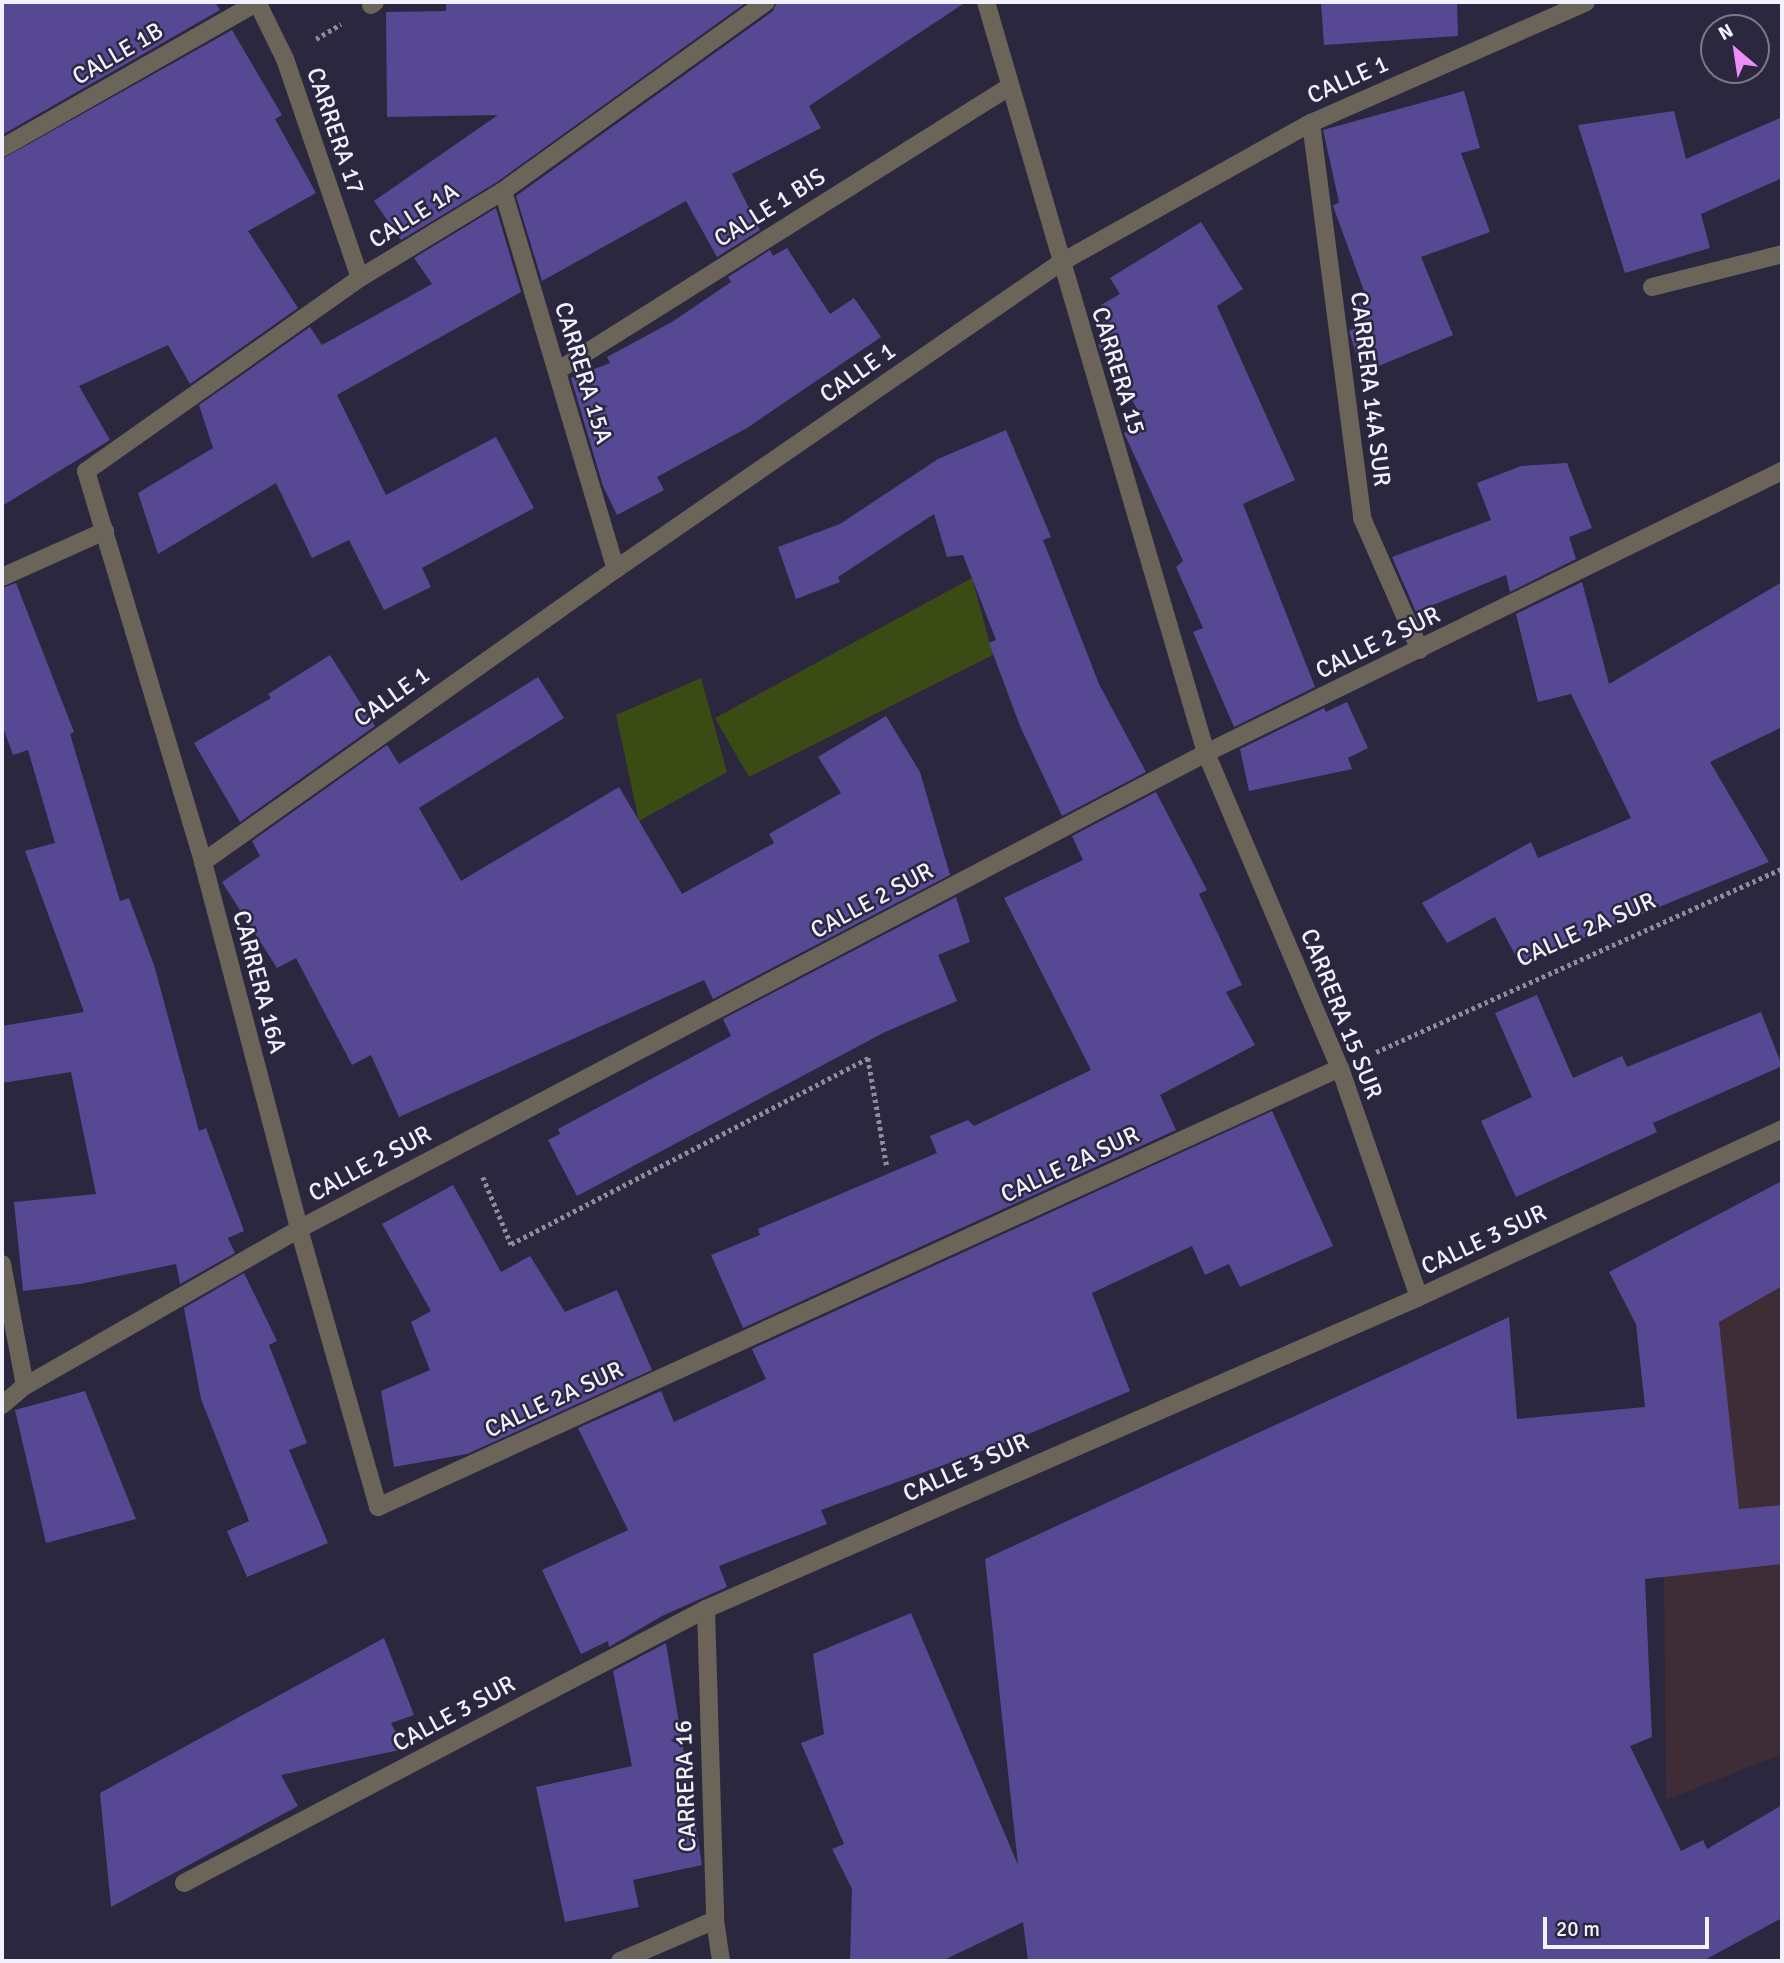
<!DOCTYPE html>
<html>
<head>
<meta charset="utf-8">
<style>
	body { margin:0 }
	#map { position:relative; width:1784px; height:1963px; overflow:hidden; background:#2b273f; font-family:Signika,sans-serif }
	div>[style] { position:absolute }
	.commercial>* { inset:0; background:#3e2c36 }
	.green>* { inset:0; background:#3a4c14 }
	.building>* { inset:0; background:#574893 }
	.path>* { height:4.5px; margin-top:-2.25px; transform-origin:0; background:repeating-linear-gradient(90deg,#8e8c9e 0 3.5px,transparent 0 7px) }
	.minor>* { height:18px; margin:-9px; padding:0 9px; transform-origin:9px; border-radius:9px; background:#6b6559 }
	span { translate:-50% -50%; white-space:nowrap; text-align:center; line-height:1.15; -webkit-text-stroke:5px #2b273f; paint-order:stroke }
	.street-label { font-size:24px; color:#f2f1fe }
	.frame { position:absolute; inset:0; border:4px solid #f2f1fe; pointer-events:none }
	.north { position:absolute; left:1700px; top:14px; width:70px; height:70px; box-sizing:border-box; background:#2b273f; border:2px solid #7b788b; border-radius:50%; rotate:331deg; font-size:19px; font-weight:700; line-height:28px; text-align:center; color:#f2f1fe }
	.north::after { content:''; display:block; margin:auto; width:24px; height:32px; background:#ee8cf8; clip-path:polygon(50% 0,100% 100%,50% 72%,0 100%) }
	.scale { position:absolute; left:1543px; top:1917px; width:166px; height:32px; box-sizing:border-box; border:4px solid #f2f1fe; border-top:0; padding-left:9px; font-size:21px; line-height:24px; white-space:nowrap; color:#f2f1fe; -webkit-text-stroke:5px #2b273f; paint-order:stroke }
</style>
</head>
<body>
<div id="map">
	<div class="commercial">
		<i style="clip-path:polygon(1782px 1181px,1782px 1754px,1666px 1800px,1664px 1577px,1636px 1326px,1609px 1272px)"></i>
	</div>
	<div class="green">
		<i style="clip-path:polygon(972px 578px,993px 655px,749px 777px,715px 718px)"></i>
		<i style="clip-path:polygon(701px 678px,727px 772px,639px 821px,616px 715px)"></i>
	</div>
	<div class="building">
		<i style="clip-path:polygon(2px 2px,215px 2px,220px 10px,2px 135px)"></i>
		<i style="clip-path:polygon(446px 2px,747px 2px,497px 182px,401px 240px,374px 201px,498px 115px,387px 117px,386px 12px,446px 11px)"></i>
		<i style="clip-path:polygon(777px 2px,966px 2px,809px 106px,821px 128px,732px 174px,760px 230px,717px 257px,686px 201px,542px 281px,516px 196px,773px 11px)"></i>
		<i style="clip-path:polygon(1321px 2px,1457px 2px,1458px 36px,1324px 45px)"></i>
		<i style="clip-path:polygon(232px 30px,282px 115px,275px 119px,316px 193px,248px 231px,298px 308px,190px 384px,168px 345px,79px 386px,110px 440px,2px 506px,2px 159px)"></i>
		<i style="clip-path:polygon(1464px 91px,1480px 148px,1461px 153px,1490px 232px,1421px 257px,1453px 335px,1362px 373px,1349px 331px,1366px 324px,1358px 303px,1367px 299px,1333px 206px,1339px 202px,1323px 130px)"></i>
		<i style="clip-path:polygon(1674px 111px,1686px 159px,1782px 117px,1782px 178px,1701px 214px,1710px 248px,1625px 273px,1578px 125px)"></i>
		<i style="clip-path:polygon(496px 208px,521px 292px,337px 395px,386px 495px,496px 437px,534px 508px,422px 568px,431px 587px,384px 610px,349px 540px,312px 558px,276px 483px,158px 554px,138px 493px,213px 448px,199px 405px,310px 327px,322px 345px,432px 284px,414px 258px)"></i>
		<i style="clip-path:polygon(1201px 222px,1243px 289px,1217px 306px,1295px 480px,1243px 504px,1315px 687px,1234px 727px,1193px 632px,1203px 628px,1176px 567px,1183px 561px,1124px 433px,1146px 423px,1098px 345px,1106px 339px,1097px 325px,1109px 318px,1101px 305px,1120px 294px,1110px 278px)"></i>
		<i style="clip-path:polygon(787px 248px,830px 314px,854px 298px,881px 337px,747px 428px,657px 477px,664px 490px,617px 515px,603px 486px,571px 378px,610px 363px,607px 357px,672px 322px,731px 282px,728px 277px,770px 250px,773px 256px)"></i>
		<i style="clip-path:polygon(1006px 430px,1051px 537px,1043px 540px,1099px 684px,1146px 772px,1062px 816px,1020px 726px,989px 643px,996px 640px,963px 555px,947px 557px,934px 514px,838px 577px,840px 582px,796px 599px,778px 547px,840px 524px,938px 459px)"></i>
		<i style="clip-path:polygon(1567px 463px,1592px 528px,1569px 537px,1576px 559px,1510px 592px,1506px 575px,1416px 612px,1392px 557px,1491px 520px,1477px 483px,1521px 466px)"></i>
		<i style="clip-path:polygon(1582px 582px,1609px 684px,1782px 582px,1782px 727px,1710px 762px,1769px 862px,1520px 964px,1495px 917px,1447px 943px,1422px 903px,1531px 842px,1538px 858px,1631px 818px,1571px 694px,1538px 702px,1516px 614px)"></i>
		<i style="clip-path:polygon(16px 583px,74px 732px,70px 734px,120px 901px,129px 898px,154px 965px,199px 1131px,206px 1128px,244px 1231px,228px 1238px,235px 1253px,180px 1284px,176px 1264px,80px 1284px,23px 1291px,14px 1202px,96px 1194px,71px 1072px,2px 1083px,2px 1026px,84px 1012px,25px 851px,55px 843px,28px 750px,13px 755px,2px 725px,2px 588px)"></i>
		<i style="clip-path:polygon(330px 655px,375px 726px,240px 822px,194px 743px,271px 698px,268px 694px)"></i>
		<i style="clip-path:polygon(538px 677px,564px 718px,419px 808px,461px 881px,619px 787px,682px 894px,774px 843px,769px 834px,841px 793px,818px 757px,886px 716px,920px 772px,950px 875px,713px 999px,704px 980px,399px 1117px,371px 1055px,352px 1065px,296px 958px,277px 968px,222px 882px,260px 856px,252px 841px,387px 745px,399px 764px)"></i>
		<i style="clip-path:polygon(1347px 702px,1368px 748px,1348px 758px,1352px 769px,1249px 791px,1240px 749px,1324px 708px,1326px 712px)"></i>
		<i style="clip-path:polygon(1156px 792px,1207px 890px,1199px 894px,1242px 985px,1226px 992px,1255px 1045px,1160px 1095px,1176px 1130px,743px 1328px,711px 1255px,760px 1235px,758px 1229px,937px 1153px,930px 1136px,968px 1120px,974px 1126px,1091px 1070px,1004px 898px,1083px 860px,1072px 836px)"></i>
		<i style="clip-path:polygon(956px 897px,970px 942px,938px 955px,957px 1001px,885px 1032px,577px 1196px,548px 1140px,560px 1134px,558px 1129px,731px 1036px,723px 1019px)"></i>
		<i style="clip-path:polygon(1537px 995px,1573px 1078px,1622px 1056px,1627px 1067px,1761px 1012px,1782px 1066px,1653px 1123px,1657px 1132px,1516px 1197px,1481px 1121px,1532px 1097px,1495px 1013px)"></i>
		<i style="clip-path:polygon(1272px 1111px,1333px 1246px,1240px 1287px,1229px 1264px,1205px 1275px,1192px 1246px,1092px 1293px,1130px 1391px,1031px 1433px,821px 1510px,827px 1524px,719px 1566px,727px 1587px,662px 1616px,609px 1647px,608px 1641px,581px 1654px,542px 1570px,628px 1530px,578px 1428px,661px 1391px,674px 1422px,766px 1379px,752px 1349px)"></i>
		<i style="clip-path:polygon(1782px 1181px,1782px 1286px,1719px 1322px,1739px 1509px,1782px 1505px,1782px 1564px,1645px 1579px,1652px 1737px,1630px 1746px,1681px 1851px,1703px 1840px,1707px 1849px,1782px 1805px,1782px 1918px,1703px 1961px,1028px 1961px,1023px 1922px,942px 1961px,850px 1961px,852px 1889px,832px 1849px,844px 1844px,801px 1743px,824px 1734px,813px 1654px,911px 1613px,1018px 1865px,985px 1559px,1509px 1317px,1517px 1419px,1645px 1407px,1636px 1324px,1609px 1272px)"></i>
		<i style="clip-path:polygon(453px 1185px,501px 1272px,530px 1256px,565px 1312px,617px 1290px,652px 1370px,467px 1454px,394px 1467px,381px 1391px,430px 1370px,411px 1322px,431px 1311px,382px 1224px)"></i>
		<i style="clip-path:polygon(244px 1273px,277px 1341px,269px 1345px,307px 1443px,289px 1450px,328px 1543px,247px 1577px,227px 1531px,249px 1521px,201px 1399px,184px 1308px)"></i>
		<i style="clip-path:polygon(85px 1391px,136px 1519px,46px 1543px,15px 1410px)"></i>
		<i style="clip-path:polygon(384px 1638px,414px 1715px,391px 1723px,404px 1749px,281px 1775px,298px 1806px,111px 1907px,100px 1793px)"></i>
		<i style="clip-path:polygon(666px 1643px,702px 1865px,633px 1880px,639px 1907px,565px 1922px,536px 1787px,632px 1766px,613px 1671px)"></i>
	</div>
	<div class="path">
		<i style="left:316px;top:39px;width:29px;rotate:-31deg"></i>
		<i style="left:1376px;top:1052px;width:445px;rotate:-24.3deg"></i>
		<i style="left:483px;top:1177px;width:73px;rotate:67.3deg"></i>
		<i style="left:511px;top:1244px;width:403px;rotate:-27.5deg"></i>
		<i style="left:868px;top:1058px;width:111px;rotate:80.1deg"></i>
	</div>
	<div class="minor">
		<i style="left:257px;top:2px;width:64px;rotate:63.8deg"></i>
		<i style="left:285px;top:59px;width:231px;rotate:71.1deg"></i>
		<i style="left:766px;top:2px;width:324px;rotate:144.3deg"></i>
		<i style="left:503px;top:191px;width:167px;rotate:148.7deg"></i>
		<i style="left:360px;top:278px;width:335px;rotate:144.8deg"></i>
		<i style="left:86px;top:471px;width:408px;rotate:73.3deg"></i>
		<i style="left:203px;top:862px;width:379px;rotate:75.3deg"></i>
		<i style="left:299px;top:1229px;width:289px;rotate:74.1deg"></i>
		<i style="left:378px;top:1507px;width:1057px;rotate:-24.53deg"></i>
		<i style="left:986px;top:2px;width:783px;rotate:73.67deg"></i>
		<i style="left:1206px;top:753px;width:342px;rotate:67deg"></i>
		<i style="left:1340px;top:1068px;width:242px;rotate:71deg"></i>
		<i style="left:371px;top:5px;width:5px;rotate:-37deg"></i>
		<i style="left:1311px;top:123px;width:398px;rotate:82.6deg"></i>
		<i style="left:1362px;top:518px;width:144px;rotate:66.3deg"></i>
		<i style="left:2px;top:148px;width:295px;rotate:-29.7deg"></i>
		<i style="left:503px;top:191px;width:395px;rotate:73.4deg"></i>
		<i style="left:1652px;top:287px;width:134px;rotate:-14.2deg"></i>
		<i style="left:557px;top:371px;width:534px;rotate:-32.14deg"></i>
		<i style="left:2px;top:577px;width:113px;rotate:-24.1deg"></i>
		<i style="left:203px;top:862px;width:506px;rotate:-35.35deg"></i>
		<i style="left:616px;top:569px;width:539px;rotate:-34.57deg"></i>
		<i style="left:1060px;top:263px;width:287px;rotate:-29.2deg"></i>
		<i style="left:1311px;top:123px;width:300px;rotate:-23.7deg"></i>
		<i style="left:2px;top:1264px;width:124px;rotate:79.3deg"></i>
		<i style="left:2px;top:1405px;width:30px;rotate:-40deg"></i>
		<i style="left:25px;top:1386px;width:316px;rotate:-29.8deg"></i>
		<i style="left:299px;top:1229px;width:1024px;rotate:-27.69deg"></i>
		<i style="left:1206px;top:753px;width:641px;rotate:-26.09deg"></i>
		<i style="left:706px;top:1609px;width:311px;rotate:88.3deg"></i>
		<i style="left:715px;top:1920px;width:41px;rotate:81.7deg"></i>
		<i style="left:184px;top:1883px;width:590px;rotate:-27.7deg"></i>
		<i style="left:706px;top:1609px;width:778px;rotate:-23.63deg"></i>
		<i style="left:1419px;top:1297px;width:400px;rotate:-24.8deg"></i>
		<i style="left:620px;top:1961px;width:103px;rotate:-23.3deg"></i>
	</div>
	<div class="street-label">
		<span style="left:118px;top:54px;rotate:-30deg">CALLE 1B</span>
		<span style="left:1348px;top:80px;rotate:-24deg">CALLE 1</span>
		<span style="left:335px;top:131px;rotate:71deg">CARRERA 17</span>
		<span style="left:770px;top:208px;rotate:-32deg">CALLE 1 BIS</span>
		<span style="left:414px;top:216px;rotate:-32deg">CALLE 1A</span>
		<span style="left:1118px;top:371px;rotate:73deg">CARRERA 15</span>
		<span style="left:583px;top:373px;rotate:73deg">CARRERA 15A</span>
		<span style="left:858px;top:373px;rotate:-35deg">CALLE 1</span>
		<span style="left:1370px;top:389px;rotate:83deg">CARRERA 14A SUR</span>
		<span style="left:1378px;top:643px;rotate:-26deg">CALLE 2 SUR</span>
		<span style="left:392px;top:697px;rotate:-35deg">CALLE 1</span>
		<span style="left:872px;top:901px;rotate:-28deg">CALLE 2 SUR</span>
		<span style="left:1586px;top:930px;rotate:-24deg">CALLE 2A SUR</span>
		<span style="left:259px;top:982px;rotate:75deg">CARRERA 16A</span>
		<span style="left:1341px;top:1014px;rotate:68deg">CARRERA 15 SUR</span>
		<span style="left:370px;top:1164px;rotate:-28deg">CALLE 2 SUR</span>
		<span style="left:1070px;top:1165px;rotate:-25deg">CALLE 2A SUR</span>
		<span style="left:1484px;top:1240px;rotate:-25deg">CALLE 3 SUR</span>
		<span style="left:554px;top:1400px;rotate:-25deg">CALLE 2A SUR</span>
		<span style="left:966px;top:1468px;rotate:-24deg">CALLE 3 SUR</span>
		<span style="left:454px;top:1714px;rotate:-28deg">CALLE 3 SUR</span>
		<span style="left:686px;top:1786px;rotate:-92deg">CARRERA 16</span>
	</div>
	<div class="frame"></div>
	<div class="north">N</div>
	<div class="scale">20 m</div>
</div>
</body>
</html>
